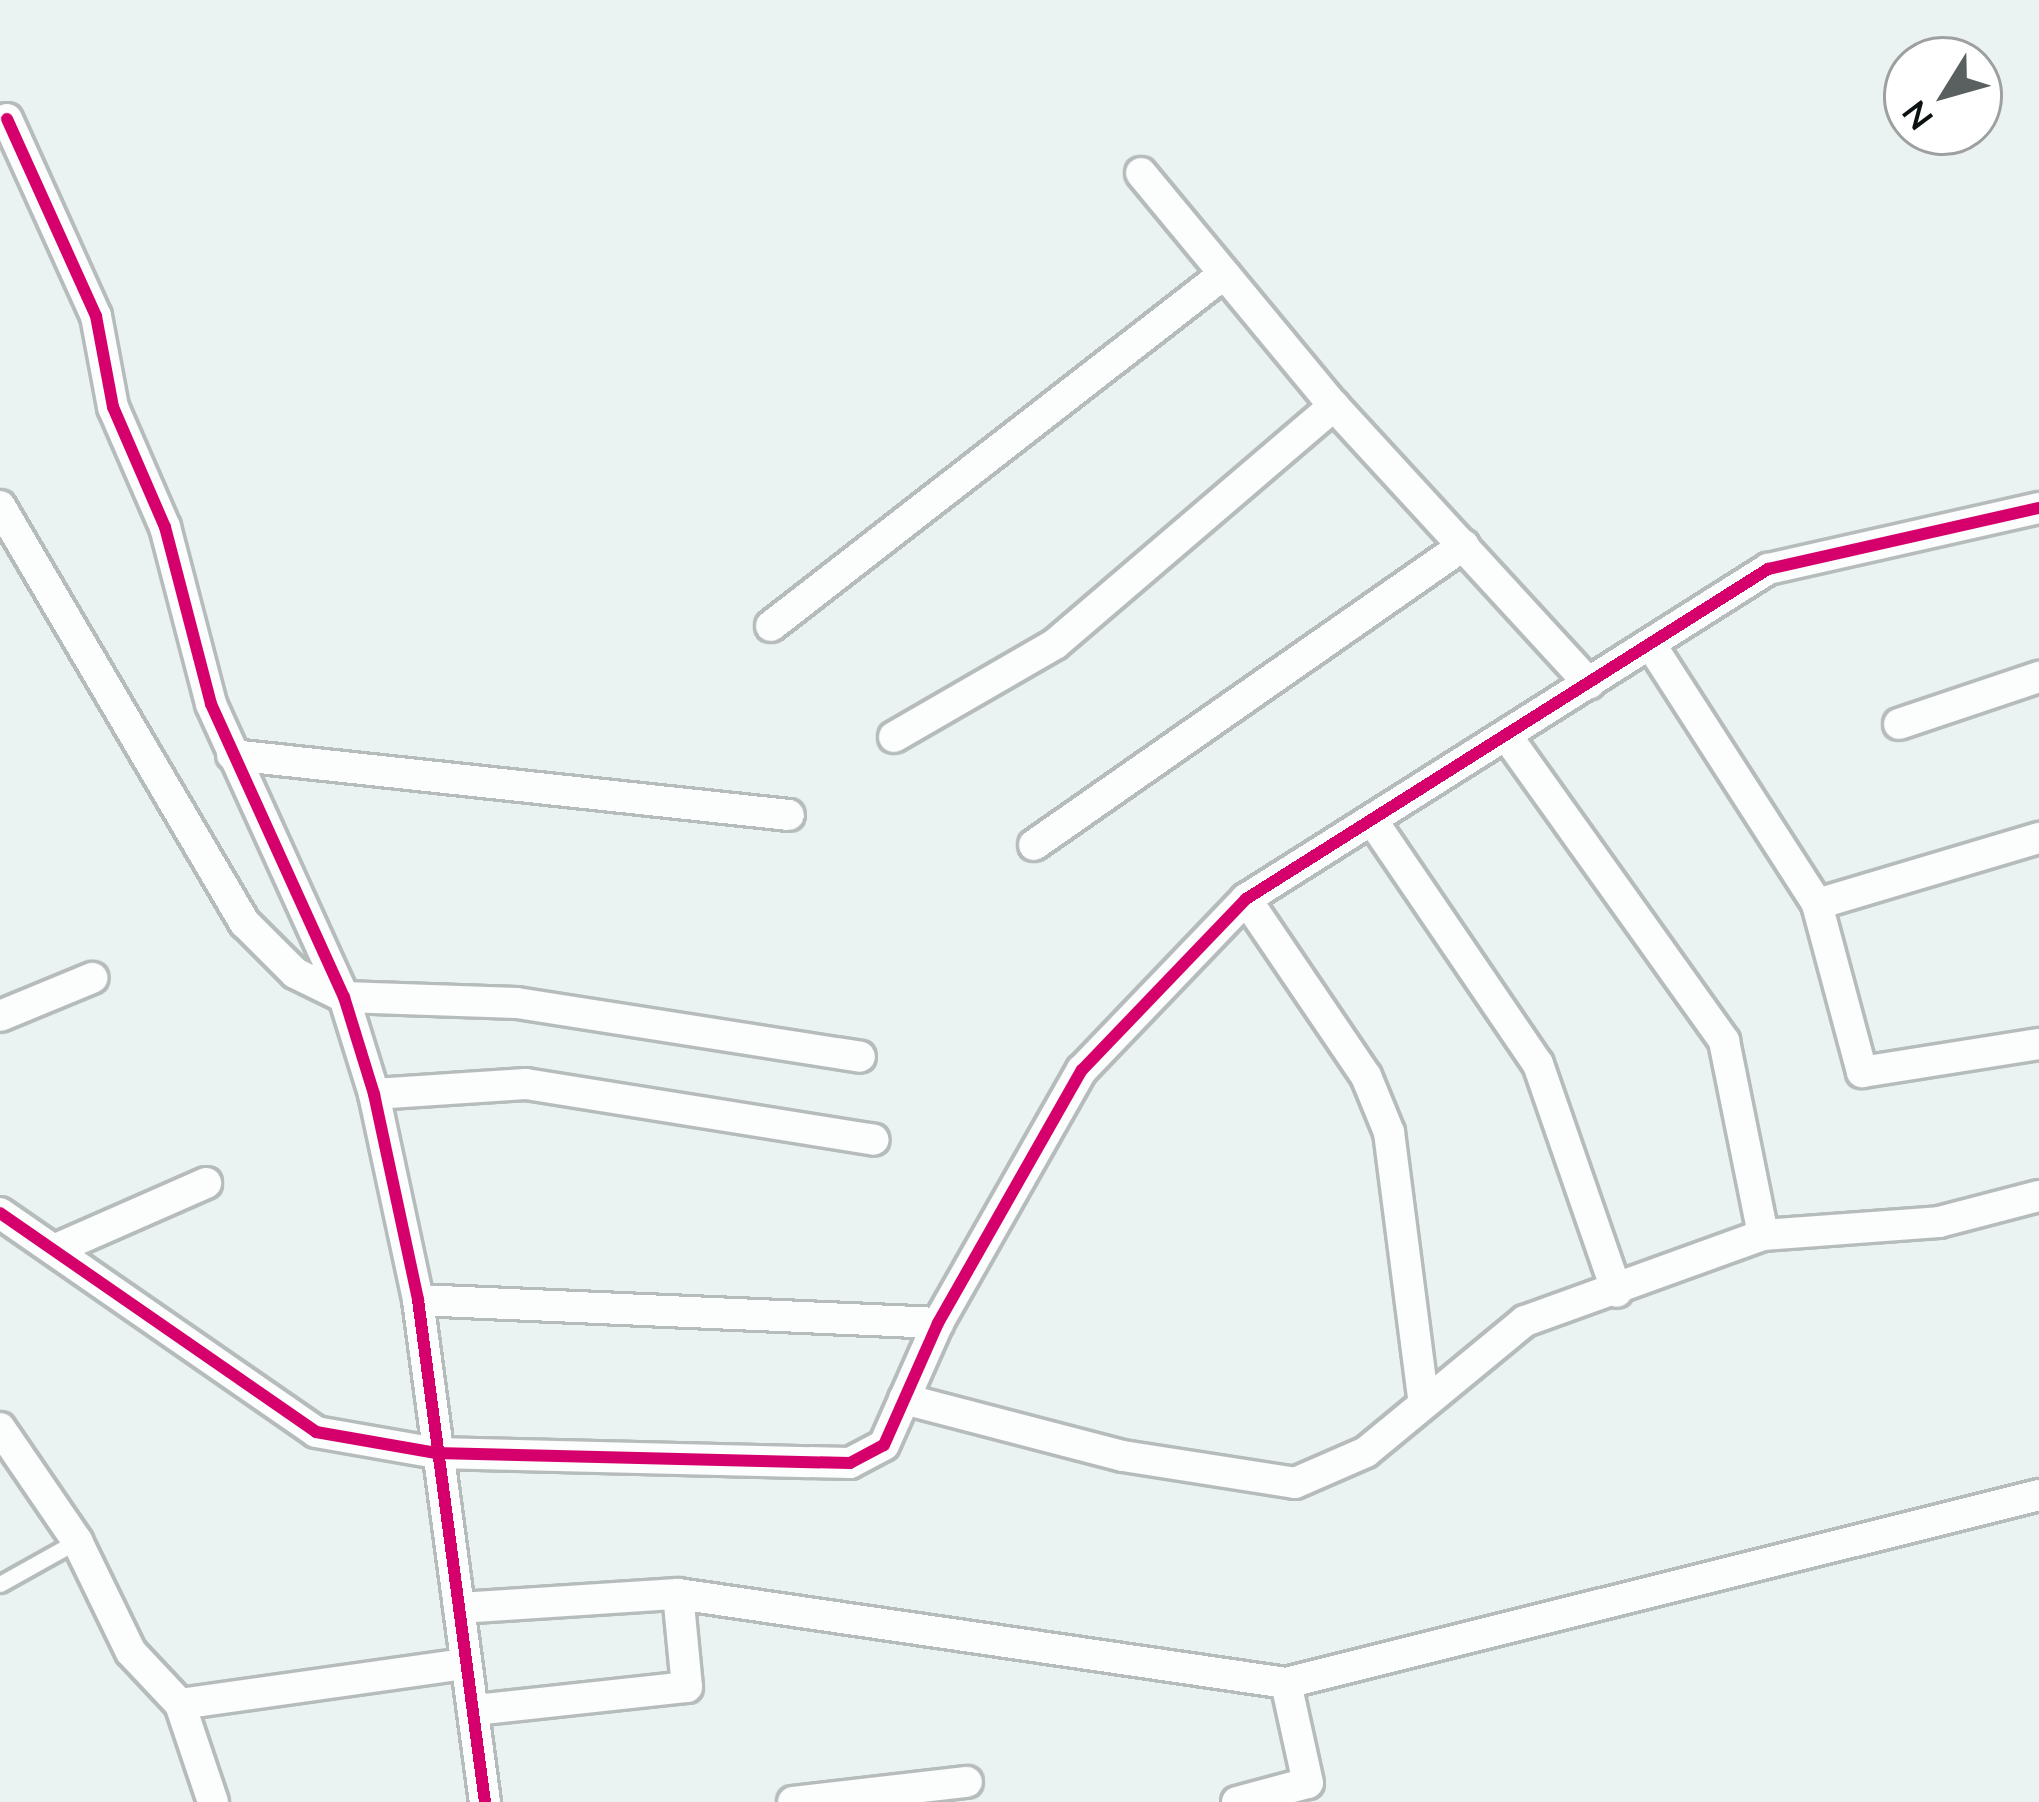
<!DOCTYPE html>
<html>
<head>
<meta charset="utf-8">
<style>
	body { margin:0 }
	#map { position:relative; width:2039px; height:1802px; overflow:hidden; background:#ebf2f2; font-family:Lato,sans-serif }
	div>[style] { position:absolute }
	.roads { filter:drop-shadow(3px 0 #b6bbbb) drop-shadow(-3px 0 #b6bbbb) drop-shadow(0 3px #b6bbbb) drop-shadow(0 -3px #b6bbbb) }
	.service>* { height:15px; margin:-7.5px; padding:0 7.5px; transform-origin:7.5px; border-radius:7.5px; background:#fcfdfd }
	.minor>* { height:30px; margin:-15px; padding:0 15px; transform-origin:15px; border-radius:15px; background:#fcfdfd }
	.cycleway>* { height:12px; margin:-6px; padding:0 6px; transform-origin:6px; border-radius:6px; background:#d6006c }
	span { translate:-50% -50%; white-space:nowrap; text-align:center; line-height:1.15; -webkit-text-stroke:9px #fff; paint-order:stroke }
	.north { position:absolute; left:1883px; top:36px; width:120px; height:120px; box-sizing:border-box; background:#fff; border:3px solid #9ea0a0; border-radius:50%; rotate:233deg; font-size:33px; font-weight:700; line-height:48px; text-align:center; color:#0c1111 }
	.north::after { content:''; display:block; margin:auto; width:42px; height:54px; background:#5a6060; clip-path:polygon(50% 0,100% 100%,50% 72%,0 100%) }
</style>
</head>
<body>
<div id="map">
	<div class="roads">
		<div class="service">
			<i style="left:0;top:1584px;width:88px;rotate:-29.2deg"></i>
		</div>
		<div class="minor">
			<i style="left:7px;top:119px;width:216px;rotate:65.7deg"></i>
			<i style="left:96px;top:316px;width:93px;rotate:79.4deg"></i>
			<i style="left:113px;top:407px;width:131px;rotate:66.6deg"></i>
			<i style="left:165px;top:527px;width:183px;rotate:75.4deg"></i>
			<i style="left:211px;top:704px;width:322px;rotate:65.6deg"></i>
			<i style="left:344px;top:997px;width:102px;rotate:72.8deg"></i>
			<i style="left:374px;top:1094px;width:211px;rotate:77.9deg"></i>
			<i style="left:418px;top:1300px;width:506px;rotate:82.4deg"></i>
			<i style="left:1141px;top:173px;width:303px;rotate:50.4deg"></i>
			<i style="left:1334px;top:406px;width:377px;rotate:47.4deg"></i>
			<i style="left:0;top:506px;width:484px;rotate:59.6deg"></i>
			<i style="left:245px;top:923px;width:71px;rotate:45deg"></i>
			<i style="left:295px;top:973px;width:55px;rotate:26.1deg"></i>
			<i style="left:344px;top:997px;width:173px;rotate:2deg"></i>
			<i style="left:517px;top:1003px;width:347px;rotate:8.9deg"></i>
			<i style="left:771px;top:626px;width:574px;rotate:-37.85deg"></i>
			<i style="left:1651px;top:645px;width:308px;rotate:57.3deg"></i>
			<i style="left:1817px;top:904px;width:174px;rotate:75deg"></i>
			<i style="left:1862px;top:1072px;width:179px;rotate:-9deg"></i>
			<i style="left:1899px;top:724px;width:148px;rotate:-18.6deg"></i>
			<i style="left:1506px;top:735px;width:376px;rotate:54.5deg"></i>
			<i style="left:1724px;top:1041px;width:198px;rotate:78.6deg"></i>
			<i style="left:894px;top:737px;width:186px;rotate:-30deg"></i>
			<i style="left:1055px;top:644px;width:367px;rotate:-40.5deg"></i>
			<i style="left:232px;top:755px;width:560px;rotate:6.15deg"></i>
			<i style="left:1372px;top:820px;width:295px;rotate:55.8deg"></i>
			<i style="left:1538px;top:1064px;width:241px;rotate:70.9deg"></i>
			<i style="left:1034px;top:845px;width:524px;rotate:-34.9deg"></i>
			<i style="left:1246px;top:899px;width:214px;rotate:55.9deg"></i>
			<i style="left:1366px;top:1076px;width:61px;rotate:67.7deg"></i>
			<i style="left:1389px;top:1132px;width:267px;rotate:82.7deg"></i>
			<i style="left:1817px;top:904px;width:232px;rotate:-16.6deg"></i>
			<i style="left:0;top:1016px;width:100px;rotate:-22.4deg"></i>
			<i style="left:374px;top:1094px;width:152px;rotate:-3.8deg"></i>
			<i style="left:526px;top:1084px;width:352px;rotate:9.1deg"></i>
			<i style="left:0;top:1213px;width:384px;rotate:34.7deg"></i>
			<i style="left:316px;top:1432px;width:122px;rotate:9.9deg"></i>
			<i style="left:436px;top:1453px;width:414px;rotate:1.4deg"></i>
			<i style="left:850px;top:1463px;width:38px;rotate:-28deg"></i>
			<i style="left:884px;top:1445px;width:133px;rotate:-66.1deg"></i>
			<i style="left:938px;top:1323px;width:291px;rotate:-60.4deg"></i>
			<i style="left:1082px;top:1070px;width:237px;rotate:-46.2deg"></i>
			<i style="left:1246px;top:899px;width:618px;rotate:-32.3deg"></i>
			<i style="left:1768px;top:569px;width:278px;rotate:-12.7deg"></i>
			<i style="left:56px;top:1249px;width:164px;rotate:-23.7deg"></i>
			<i style="left:418px;top:1300px;width:521px;rotate:2.53deg"></i>
			<i style="left:904px;top:1399px;width:226px;rotate:14.6deg"></i>
			<i style="left:1123px;top:1456px;width:174px;rotate:8.9deg"></i>
			<i style="left:1295px;top:1483px;width:77px;rotate:-23.6deg"></i>
			<i style="left:1366px;top:1452px;width:206px;rotate:-39.5deg"></i>
			<i style="left:1525px;top:1321px;width:253px;rotate:-19.9deg"></i>
			<i style="left:1763px;top:1235px;width:176px;rotate:-4.2deg"></i>
			<i style="left:1939px;top:1222px;width:103px;rotate:-14.6deg"></i>
			<i style="left:0;top:1428px;width:137px;rotate:55.7deg"></i>
			<i style="left:77px;top:1541px;width:123px;rotate:64.1deg"></i>
			<i style="left:131px;top:1652px;width:71px;rotate:46.7deg"></i>
			<i style="left:180px;top:1704px;width:289px;rotate:-8deg"></i>
			<i style="left:459px;top:1608px;width:219px;rotate:-3.7deg"></i>
			<i style="left:678px;top:1594px;width:614px;rotate:8.33deg"></i>
			<i style="left:1286px;top:1683px;width:776px;rotate:-14.02deg"></i>
			<i style="left:180px;top:1704px;width:103px;rotate:71.4deg"></i>
			<i style="left:475px;top:1710px;width:213px;rotate:-6.2deg"></i>
			<i style="left:687px;top:1687px;width:93px;rotate:-95.5deg"></i>
			<i style="left:793px;top:1802px;width:175px;rotate:-6.6deg"></i>
			<i style="left:1237px;top:1802px;width:73px;rotate:-15deg"></i>
			<i style="left:1308px;top:1783px;width:102px;rotate:-102.4deg"></i>
		</div>
	</div>
	<div class="cycleway">
		<i style="left:7px;top:119px;width:216px;rotate:65.7deg"></i>
		<i style="left:96px;top:316px;width:93px;rotate:79.4deg"></i>
		<i style="left:113px;top:407px;width:131px;rotate:66.6deg"></i>
		<i style="left:165px;top:527px;width:183px;rotate:75.4deg"></i>
		<i style="left:211px;top:704px;width:322px;rotate:65.6deg"></i>
		<i style="left:344px;top:997px;width:102px;rotate:72.8deg"></i>
		<i style="left:374px;top:1094px;width:211px;rotate:77.9deg"></i>
		<i style="left:418px;top:1300px;width:506px;rotate:82.4deg"></i>
		<i style="left:0;top:1213px;width:384px;rotate:34.7deg"></i>
		<i style="left:316px;top:1432px;width:122px;rotate:9.9deg"></i>
		<i style="left:436px;top:1453px;width:414px;rotate:1.4deg"></i>
		<i style="left:850px;top:1463px;width:38px;rotate:-28deg"></i>
		<i style="left:884px;top:1445px;width:133px;rotate:-66.1deg"></i>
		<i style="left:938px;top:1323px;width:291px;rotate:-60.4deg"></i>
		<i style="left:1082px;top:1070px;width:237px;rotate:-46.2deg"></i>
		<i style="left:1246px;top:899px;width:618px;rotate:-32.3deg"></i>
		<i style="left:1768px;top:569px;width:278px;rotate:-12.7deg"></i>
	</div>
	<div class="north">N</div>
</div>
</body>
</html>
